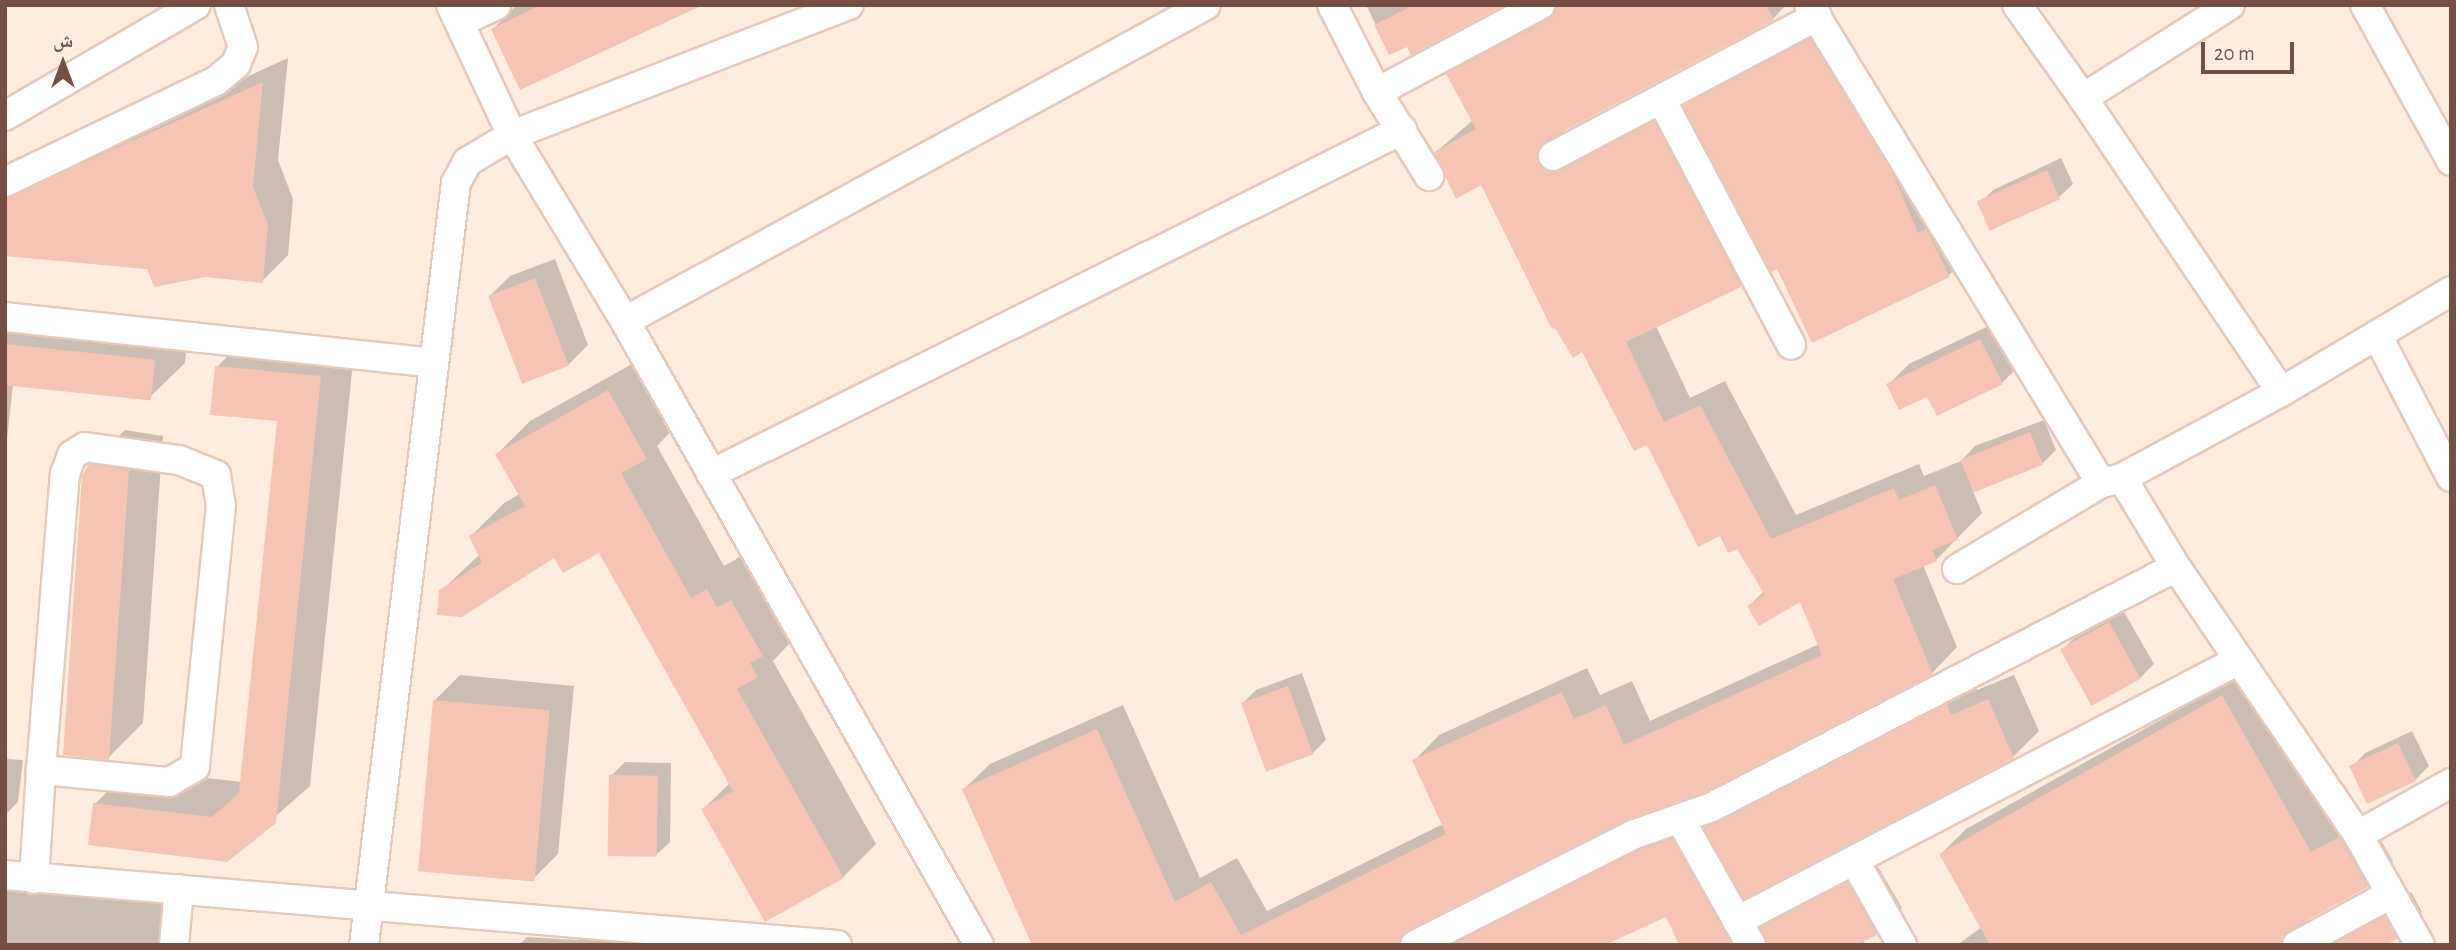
<!DOCTYPE html>
<html>
<head>
<meta charset="utf-8">
<style>
	body { margin:0 }
	#map { position:relative; width:2456px; height:950px; overflow:hidden; background:#feedde; font-family:"Alegreya Sans","Noto Naskh Arabic",sans-serif }
	div>[style] { position:absolute }
	.shadow>* { inset:0; background:#0003 }
	.building>* { inset:0; background:#f6c4b3; transform-origin:0 0 }
	.roads { filter:drop-shadow(2px 0 #e4c9bc) drop-shadow(-2px 0 #e4c9bc) drop-shadow(0 2px #e4c9bc) drop-shadow(0 -2px #e4c9bc) }
	.minor>* { height:28px; margin:-14px; padding:0 14px; transform-origin:14px; border-radius:14px; background:#fff }
	span { translate:-50% -50%; white-space:nowrap; text-align:center; line-height:1.15; -webkit-text-stroke:5px #fff1e6; paint-order:stroke }
	.frame { position:absolute; inset:0; border:7px solid #764e44; pointer-events:none }
	.north { position:absolute; left:28px; top:28px; width:70px; height:70px; -webkit-text-stroke:5px #fff1e6; paint-order:stroke; rotate:0deg; font-size:19px; font-weight:700; line-height:28px; text-align:center; color:#764e44 }
	.north::after { content:''; display:block; margin:auto; width:24px; height:32px; background:#764e44; clip-path:polygon(50% 0,100% 100%,50% 72%,0 100%) }
	.scale { position:absolute; left:2201px; top:42px; width:93px; height:32px; box-sizing:border-box; border:4px solid #764e44; border-top:0; padding-left:9px; font-size:21px; line-height:24px; white-space:nowrap; color:#764e44; -webkit-text-stroke:5px #fff1e6; paint-order:stroke }
</style>
</head>
<body>
<div id="map">
	<div class="shadow">
		<i style="clip-path:polygon(517px 5px,693px 5px,493px 29px)"></i>
		<i style="clip-path:polygon(1366px 5px,1501px 5px,1390px 53px)"></i>
		<i style="clip-path:polygon(1555px 5px,1786px 5px,1773px 19px,1563px 130px,1563px 137px,1680px 97px,1685px 107px,1708px 83px,1833px 17px,1914px 149px,1941px 211px,1950px 207px,1972px 252px,1949px 275px,1813px 340px,1778px 267px,1766px 259px,1740px 285px,1656px 326px,1690px 398px,1725px 381px,1796px 515px,1919px 464px,1924px 476px,1961px 461px,1975px 446px,2044px 420px,2056px 450px,2042px 464px,1973px 491px,1982px 513px,1936px 560px,1923px 565px,1957px 647px,1932px 673px,1627px 817px,1424px 920px,1425px 928px,1698px 814px,1705px 828px,1732px 802px,1973px 680px,1977px 690px,2014px 675px,2039px 731px,2013px 757px,1744px 897px,1762px 928px,1788px 903px,1873px 858px,1902px 908px,1876px 934px,1863px 940px,1865px 945px,1681px 945px,1667px 914px,1601px 945px,1035px 945px,964px 789px,990px 764px,1123px 705px,1200px 878px,1237px 858px,1267px 911px,1443px 824px,1414px 761px,1439px 735px,1587px 668px,1600px 695px,1632px 681px,1650px 721px,1819px 644px,1801px 600px,1749px 606px,1764px 591px,1738px 546px,1720px 534px,1647px 443px,1582px 350px,1482px 183px,1436px 152px,1473px 120px,1448px 74px,1473px 49px)"></i>
		<i style="clip-path:polygon(288px 58px,278px 160px,293px 199px,288px 255px,262px 281px,5px 254px,5px 188px)"></i>
		<i style="clip-path:polygon(2061px 158px,2073px 184px,2059px 197px,1991px 230px,1979px 204px,1993px 190px)"></i>
		<i style="clip-path:polygon(555px 259px,588px 345px,568px 365px,490px 296px,510px 276px)"></i>
		<i style="clip-path:polygon(5px 307px,189px 325px,185px 363px,150px 397px,13px 384px,5px 458px)"></i>
		<i style="clip-path:polygon(2001px 320px,2022px 363px,2002px 383px,1928px 394px,1889px 384px,1909px 364px)"></i>
		<i style="clip-path:polygon(252px 332px,355px 342px,310px 786px,226px 860px,95px 804px,130px 769px,242px 782px,279px 420px,217px 367px)"></i>
		<i style="clip-path:polygon(641px 359px,678px 424px,657px 446px,724px 566px,740px 557px,751px 575px,764px 568px,795px 622px,784px 632px,790px 643px,773px 661px,876px 844px,843px 877px,703px 809px,731px 782px,600px 550px,555px 556px,441px 591px,480px 554px,471px 536px,504px 503px,520px 494px,497px 454px,530px 421px)"></i>
		<i style="clip-path:polygon(125px 430px,163px 436px,143px 723px,108px 758px,90px 465px)"></i>
		<i style="clip-path:polygon(2123px 610px,2154px 664px,2140px 678px,2062px 650px,2076px 636px)"></i>
		<i style="clip-path:polygon(2248px 671px,2337px 827px,2365px 813px,2393px 861px,2367px 886px,2306px 919px,2308px 928px,2331px 935px,2411px 892px,2422px 912px,2396px 937px,2382px 945px,1957px 945px,1982px 927px,1941px 854px,1966px 829px)"></i>
		<i style="clip-path:polygon(1302px 673px,1326px 740px,1312px 754px,1243px 703px,1256px 690px)"></i>
		<i style="clip-path:polygon(460px 675px,574px 686px,558px 854px,532px 880px,434px 701px)"></i>
		<i style="clip-path:polygon(2412px 731px,2429px 766px,2415px 780px,2352px 767px,2365px 753px)"></i>
		<i style="clip-path:polygon(5px 759px,23px 760px,18px 802px,5px 815px)"></i>
		<i style="clip-path:polygon(625px 762px,671px 763px,670px 842px,656px 855px,611px 776px)"></i>
		<i style="clip-path:polygon(5px 869px,180px 893px,177px 927px,160px 945px,5px 945px)"></i>
		<i style="clip-path:polygon(586px 933px,700px 945px,519px 945px,527px 937px,578px 940px)"></i>
	</div>
	<div class="building">
		<i style="clip-path:polygon(541px 5px,703px 5px,520px 90px,491px 29px)"></i>
		<i style="clip-path:polygon(1414px 5px,1504px 5px,1411px 55px,1407px 47px,1389px 55px,1374px 25px)"></i>
		<i style="clip-path:polygon(1557px 5px,1766px 5px,1774px 20px,1545px 141px,1539px 148px,1538px 163px,1545px 170px,1561px 171px,1654px 121px,1741px 287px,1626px 342px,1664px 422px,1700px 405px,1771px 539px,1894px 488px,1899px 500px,1935px 485px,1958px 540px,1932px 550px,1937px 561px,1893px 579px,1933px 674px,1705px 792px,1628px 819px,1408px 930px,1398px 945px,1032px 945px,962px 789px,1097px 729px,1175px 902px,1211px 882px,1241px 935px,1446px 834px,1412px 760px,1562px 692px,1574px 719px,1606px 705px,1624px 745px,1822px 655px,1800px 602px,1759px 626px,1747px 606px,1765px 595px,1737px 549px,1728px 553px,1720px 536px,1698px 547px,1647px 445px,1634px 451px,1582px 352px,1573px 358px,1555px 328px,1552px 329px,1481px 185px,1456px 199px,1434px 152px,1476px 129px,1446px 74px,1548px 20px)"></i>
		<i style="clip-path:polygon(1810px 39px,1892px 172px,1918px 233px,1926px 229px,1950px 277px,1812px 343px,1777px 269px,1771px 272px,1683px 106px)"></i>
		<i style="clip-path:polygon(263px 82px,253px 187px,268px 225px,263px 283px,205px 277px,154px 287px,147px 269px,5px 256px,5px 198px)"></i>
		<i style="left:2047px;top:170px;width:32px;height:77px;rotate:66deg"></i>
		<i style="left:535px;top:278px;width:94px;height:50px;rotate:69deg"></i>
		<i style="clip-path:polygon(1980px 339px,2003px 384px,1937px 416px,1927px 397px,1899px 410px,1886px 384px)"></i>
		<i style="left:5px;top:344px;width:151px;height:41px;rotate:6deg"></i>
		<i style="clip-path:polygon(215px 366px,321px 376px,276px 823px,227px 862px,88px 845px,93px 803px,212px 817px,239px 793px,277px 421px,210px 415px)"></i>
		<i style="clip-path:polygon(608px 390px,647px 459px,621px 473px,691px 598px,707px 589px,717px 607px,731px 600px,763px 656px,750px 663px,758px 677px,737px 689px,844px 878px,765px 922px,701px 809px,733px 791px,599px 553px,563px 573px,554px 558px,462px 617px,437px 615px,439px 590px,482px 563px,469px 536px,525px 506px,495px 454px)"></i>
		<i style="left:2030px;top:432px;width:35px;height:75px;rotate:68deg"></i>
		<i style="clip-path:polygon(89px 464px,129px 470px,109px 760px,63px 755px,82px 476px)"></i>
		<i style="left:2109px;top:622px;width:65px;height:56px;rotate:61deg"></i>
		<i style="left:1288px;top:686px;width:73px;height:50px;rotate:70deg"></i>
		<i style="clip-path:polygon(2222px 695px,2311px 852px,2339px 837px,2368px 887px,2289px 930px,2280px 945px,1990px 945px,1939px 854px)"></i>
		<i style="clip-path:polygon(1988px 699px,2014px 758px,1744px 899px,1704px 827px,1947px 704px,1951px 715px)"></i>
		<i style="left:433px;top:700px;width:117px;height:172px;rotate:5deg"></i>
		<i style="left:2398px;top:743px;width:42px;height:54px;rotate:65deg"></i>
		<i style="left:609px;top:775px;width:49px;height:81px;rotate:1deg"></i>
		<i style="clip-path:polygon(1672px 839px,1732px 945px,1679px 945px,1666px 917px,1605px 945px,1452px 945px,1642px 849px)"></i>
		<i style="clip-path:polygon(1847px 882px,1877px 935px,1856px 945px,1768px 945px,1760px 928px)"></i>
		<i style="clip-path:polygon(2385px 916px,2397px 939px,2386px 945px,2332px 945px)"></i>
	</div>
	<div class="roads">
		<div class="minor">
			<i style="left:451px;top:5px;width:144px;rotate:64.9deg"></i>
			<i style="left:512px;top:135px;width:361px;rotate:-21.1deg"></i>
			<i style="left:1332px;top:5px;width:98px;rotate:62.7deg"></i>
			<i style="left:1377px;top:92px;width:99px;rotate:58.2deg"></i>
			<i style="left:1809px;top:5px;width:560px;rotate:58.58deg"></i>
			<i style="left:2017px;top:5px;width:114px;rotate:54.6deg"></i>
			<i style="left:2230px;top:5px;width:174px;rotate:147.7deg"></i>
			<i style="left:2083px;top:98px;width:354px;rotate:56deg"></i>
			<i style="left:2365px;top:5px;width:178px;rotate:61.1deg"></i>
			<i style="left:462px;top:21px;width:38px;rotate:-25deg"></i>
			<i style="left:1377px;top:92px;width:185px;rotate:-28.1deg"></i>
			<i style="left:1661px;top:99px;width:278px;rotate:62.1deg"></i>
			<i style="left:5px;top:116px;width:221px;rotate:-30.2deg"></i>
			<i style="left:1553px;top:156px;width:299px;rotate:-27.9deg"></i>
			<i style="left:5px;top:182px;width:234px;rotate:-25.6deg"></i>
			<i style="left:216px;top:81px;width:26px;rotate:-40deg"></i>
			<i style="left:236px;top:64px;width:18px;rotate:-68deg"></i>
			<i style="left:243px;top:47px;width:44px;rotate:-108.4deg"></i>
			<i style="left:5px;top:317px;width:429px;rotate:6.1deg"></i>
			<i style="left:625px;top:321px;width:661px;rotate:-28.54deg"></i>
			<i style="left:2377px;top:335px;width:160px;rotate:62.5deg"></i>
			<i style="left:711px;top:474px;width:772px;rotate:-26.47deg"></i>
			<i style="left:2122px;top:478px;width:104px;rotate:58.8deg"></i>
			<i style="left:2176px;top:567px;width:324px;rotate:55.8deg"></i>
			<i style="left:2358px;top:835px;width:126px;rotate:60.6deg"></i>
			<i style="left:1957px;top:569px;width:168px;rotate:-30.8deg"></i>
			<i style="left:2101px;top:483px;width:22px;rotate:-13deg"></i>
			<i style="left:2122px;top:478px;width:181px;rotate:-28.4deg"></i>
			<i style="left:2281px;top:392px;width:198px;rotate:-30.7deg"></i>
			<i style="left:1680px;top:819px;width:145px;rotate:60.6deg"></i>
			<i style="left:2358px;top:835px;width:107px;rotate:-29.2deg"></i>
			<i style="left:1854px;top:860px;width:98px;rotate:60.5deg"></i>
			<i style="left:5px;top:875px;width:835px;rotate:4.81deg"></i>
			<i style="left:34px;top:879px;width:109px;rotate:-86.3deg"></i>
			<i style="left:41px;top:770px;width:297px;rotate:-85.4deg"></i>
			<i style="left:65px;top:474px;width:20px;rotate:-70deg"></i>
			<i style="left:72px;top:455px;width:15px;rotate:-32deg"></i>
			<i style="left:85px;top:447px;width:95px;rotate:7.9deg"></i>
			<i style="left:179px;top:460px;width:40px;rotate:22deg"></i>
			<i style="left:216px;top:475px;width:30px;rotate:81deg"></i>
			<i style="left:221px;top:505px;width:263px;rotate:95.7deg"></i>
			<i style="left:195px;top:767px;width:30px;rotate:150deg"></i>
			<i style="left:169px;top:782px;width:129px;rotate:-174.6deg"></i>
			<i style="left:1737px;top:921px;width:566px;rotate:-27.47deg"></i>
			<i style="left:174px;top:945px;width:56px;rotate:-84.9deg"></i>
			<i style="left:364px;top:945px;width:768px;rotate:-83.12deg"></i>
			<i style="left:456px;top:183px;width:24px;rotate:-62deg"></i>
			<i style="left:467px;top:162px;width:52px;rotate:-31deg"></i>
			<i style="left:512px;top:135px;width:218px;rotate:58.7deg"></i>
			<i style="left:625px;top:321px;width:717px;rotate:60.43deg"></i>
			<i style="left:1415px;top:945px;width:246px;rotate:-26.8deg"></i>
			<i style="left:1635px;top:834px;width:82px;rotate:-19.3deg"></i>
			<i style="left:1712px;top:807px;width:522px;rotate:-27.35deg"></i>
			<i style="left:2297px;top:945px;width:107px;rotate:-28.5deg"></i>
		</div>
	</div>
	<div class="frame"></div>
	<div class="north">ش</div>
	<div class="scale">20 m</div>
</div>
</body>
</html>
